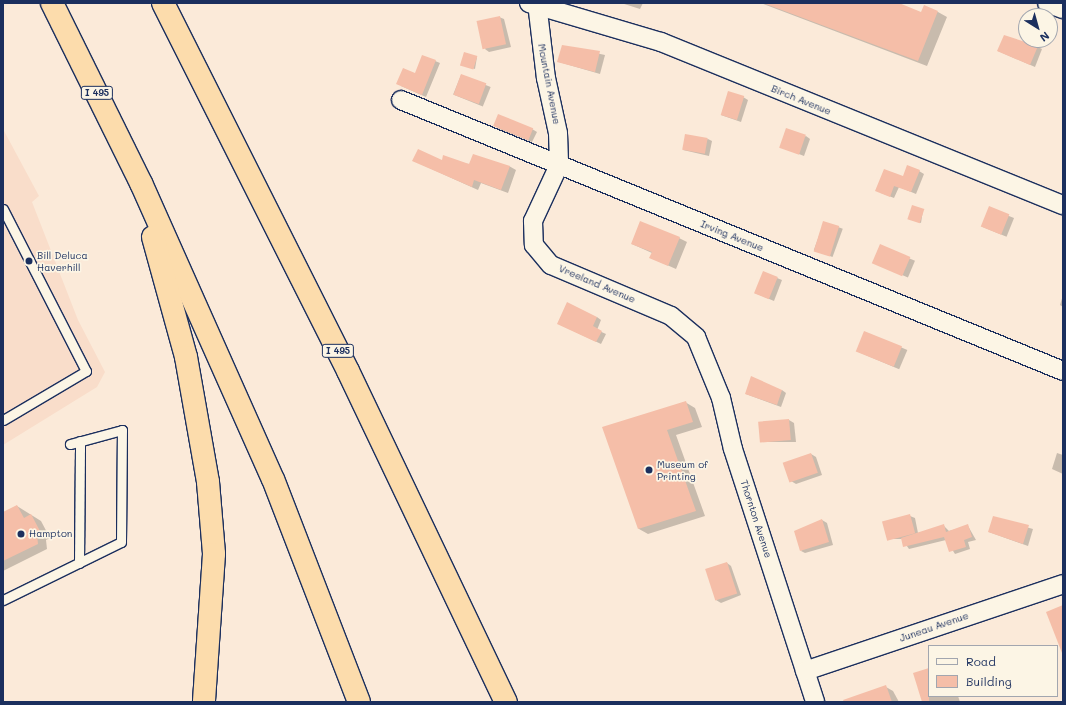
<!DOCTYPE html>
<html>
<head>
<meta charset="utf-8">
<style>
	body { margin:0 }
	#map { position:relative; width:1066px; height:705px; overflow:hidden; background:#fbead9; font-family:Mali,sans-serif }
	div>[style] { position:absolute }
	.built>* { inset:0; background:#f9ddca }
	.shadow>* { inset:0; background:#0003; transform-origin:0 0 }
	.building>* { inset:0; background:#f5bea8; transform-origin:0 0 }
	.roads { filter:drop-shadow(1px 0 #1b2f5e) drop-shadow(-1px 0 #1b2f5e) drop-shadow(0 1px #1b2f5e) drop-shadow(0 -1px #1b2f5e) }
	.lane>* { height:9px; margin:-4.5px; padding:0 4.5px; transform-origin:4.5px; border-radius:4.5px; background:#fcf5e5 }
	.street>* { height:18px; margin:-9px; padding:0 9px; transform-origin:9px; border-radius:9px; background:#fcf5e5 }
	.highway>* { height:22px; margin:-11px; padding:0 11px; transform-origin:11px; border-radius:11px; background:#fcdcac }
	.dots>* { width:11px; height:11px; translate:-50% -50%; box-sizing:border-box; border:2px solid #fcf5e5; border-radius:50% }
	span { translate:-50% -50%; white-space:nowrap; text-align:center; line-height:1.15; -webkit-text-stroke:3.5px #fcf5e5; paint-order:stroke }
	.shield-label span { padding:1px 3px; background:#fcf5e5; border:1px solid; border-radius:3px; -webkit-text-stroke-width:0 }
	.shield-label { font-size:9px; color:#1b2f5e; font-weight:700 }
	.street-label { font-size:10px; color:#1b2f5e }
	.poi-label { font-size:10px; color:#1b2f5e }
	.left { translate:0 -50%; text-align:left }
	.frame { position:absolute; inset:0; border:4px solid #1b2f5e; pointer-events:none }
	.legend { position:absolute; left:928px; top:645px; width:130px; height:52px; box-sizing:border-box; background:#fcf5e5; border:1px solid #a2a6af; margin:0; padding:5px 7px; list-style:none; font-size:12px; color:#1b2f5e }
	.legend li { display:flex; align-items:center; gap:8px; height:20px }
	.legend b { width:20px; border:1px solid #a2a6af }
	.north { position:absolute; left:1018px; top:8px; width:40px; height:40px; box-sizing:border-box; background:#fcf5e5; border:1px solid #a2a6af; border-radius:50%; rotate:143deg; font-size:11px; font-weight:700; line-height:16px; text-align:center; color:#1b2f5e }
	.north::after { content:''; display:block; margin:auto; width:14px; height:18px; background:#1b2f5e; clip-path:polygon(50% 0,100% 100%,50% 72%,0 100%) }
</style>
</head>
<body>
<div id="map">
	<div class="built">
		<i style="clip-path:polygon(3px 129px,39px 196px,32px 202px,78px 320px,105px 372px,97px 387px,3px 445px)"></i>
	</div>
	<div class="shadow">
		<i style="clip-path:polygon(621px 3px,643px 3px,640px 9px)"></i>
		<i style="clip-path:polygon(761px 3px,896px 3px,922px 13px,938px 12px,947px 17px,927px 66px)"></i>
		<i style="clip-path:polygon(499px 17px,504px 19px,511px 47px,489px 52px,485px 49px)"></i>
		<i style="clip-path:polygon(563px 46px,605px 55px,600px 74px,559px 62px)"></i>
		<i style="clip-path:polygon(1038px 47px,1042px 49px,1035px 67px,998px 51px)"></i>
		<i style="clip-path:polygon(423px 56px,440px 63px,426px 97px,401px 86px,416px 74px)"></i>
		<i style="clip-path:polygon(477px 57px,475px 69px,463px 65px)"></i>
		<i style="left:461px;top:75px;width:32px;height:21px;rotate:22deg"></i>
		<i style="clip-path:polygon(743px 97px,748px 100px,741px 122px,721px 115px)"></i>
		<i style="clip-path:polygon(497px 128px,532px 129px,537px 132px,532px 142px)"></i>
		<i style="clip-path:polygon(806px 136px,810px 139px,804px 156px,781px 147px)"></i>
		<i style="clip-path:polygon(708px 139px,712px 141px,709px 156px,683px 150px)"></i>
		<i style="clip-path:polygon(414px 161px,509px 166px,516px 170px,508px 193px,481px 183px,478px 190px)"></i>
		<i style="clip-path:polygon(919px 171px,924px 174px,916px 194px,899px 187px,894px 198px,881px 193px)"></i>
		<i style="left:989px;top:208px;width:27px;height:20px;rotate:22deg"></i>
		<i style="clip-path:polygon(923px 210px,921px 223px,910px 219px)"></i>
		<i style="left:824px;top:222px;width:20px;height:30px;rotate:20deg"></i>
		<i style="clip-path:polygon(679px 238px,687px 242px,676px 269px,651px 258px,652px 253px,632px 244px)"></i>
		<i style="left:880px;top:246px;width:38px;height:18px;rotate:23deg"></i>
		<i style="clip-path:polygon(777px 278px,782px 280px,774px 301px,755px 293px)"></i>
		<i style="clip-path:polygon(1063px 295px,1063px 307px,1060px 305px)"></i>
		<i style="clip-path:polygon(597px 317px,601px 320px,597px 330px,606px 334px,601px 344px,563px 326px)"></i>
		<i style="left:865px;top:332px;width:46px;height:21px;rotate:23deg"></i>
		<i style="clip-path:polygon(782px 390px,786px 393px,781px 407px,746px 394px)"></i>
		<i style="clip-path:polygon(685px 402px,695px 408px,702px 427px,676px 435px,705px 516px,648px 534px,639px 529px,604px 428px)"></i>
		<i style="clip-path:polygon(789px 420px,794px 423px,796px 442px,761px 442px)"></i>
		<i style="clip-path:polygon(1057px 453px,1063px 455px,1063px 474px,1052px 469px)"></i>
		<i style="clip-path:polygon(811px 454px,816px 457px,822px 475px,796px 484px,791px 481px)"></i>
		<i style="clip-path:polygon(17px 506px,41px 521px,50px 538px,46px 540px,47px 549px,3px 571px,3px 513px)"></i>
		<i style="clip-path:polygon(910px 516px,915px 518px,918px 533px,944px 526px,949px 531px,968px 526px,976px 540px,968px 542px,970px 549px,955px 554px,946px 540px,909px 549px,902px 539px,887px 539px)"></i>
		<i style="clip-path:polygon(994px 518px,1033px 529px,1028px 546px,989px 532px)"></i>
		<i style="clip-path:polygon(822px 520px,827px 523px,833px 545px,805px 553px,801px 551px)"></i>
		<i style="clip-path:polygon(727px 563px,731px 566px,741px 595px,721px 603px,716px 600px)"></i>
		<i style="clip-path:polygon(929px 669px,929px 696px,958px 696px,960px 702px,923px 702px)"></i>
		<i style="clip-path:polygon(886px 687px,893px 691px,899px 702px,859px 702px)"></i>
	</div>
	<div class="building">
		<i style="clip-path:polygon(763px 3px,899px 3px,921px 12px,924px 5px,938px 11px,918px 61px)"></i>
		<i style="left:500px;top:16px;width:29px;height:24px;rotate:78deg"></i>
		<i style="clip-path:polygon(1004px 35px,1038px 46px,1030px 65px,997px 51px)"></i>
		<i style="clip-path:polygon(562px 45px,600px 51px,595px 72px,557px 62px)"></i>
		<i style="left:464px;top:52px;width:14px;height:14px;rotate:17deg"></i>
		<i style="clip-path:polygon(422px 55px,436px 60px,422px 95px,396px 84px,403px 68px,415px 73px)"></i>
		<i style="left:461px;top:74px;width:27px;height:22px;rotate:20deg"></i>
		<i style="left:728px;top:91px;width:17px;height:25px;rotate:17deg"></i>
		<i style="left:498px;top:114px;width:38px;height:13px;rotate:22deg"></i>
		<i style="left:786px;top:128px;width:21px;height:21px;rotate:19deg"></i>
		<i style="left:685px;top:134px;width:23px;height:16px;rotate:10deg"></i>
		<i style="clip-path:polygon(418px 149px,442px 160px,443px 155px,469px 164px,473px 154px,510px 166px,501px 190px,474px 180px,472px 187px,412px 161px)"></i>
		<i style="clip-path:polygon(907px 165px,920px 170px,911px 192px,894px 186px,890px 197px,875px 191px,884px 169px,903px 176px)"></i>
		<i style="left:912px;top:205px;width:13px;height:15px;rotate:18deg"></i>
		<i style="left:989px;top:206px;width:22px;height:22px;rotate:22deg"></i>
		<i style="clip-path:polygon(640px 221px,680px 237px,668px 266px,649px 258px,652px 252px,631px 244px)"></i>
		<i style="left:823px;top:221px;width:17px;height:32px;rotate:17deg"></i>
		<i style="left:880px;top:244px;width:33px;height:21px;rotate:23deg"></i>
		<i style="left:763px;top:271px;width:16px;height:24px;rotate:22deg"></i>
		<i style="clip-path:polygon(567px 302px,597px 317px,593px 326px,602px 331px,596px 342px,557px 324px)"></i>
		<i style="left:864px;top:331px;width:41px;height:22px;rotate:22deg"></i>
		<i style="clip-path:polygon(751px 376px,782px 390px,777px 405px,745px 394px)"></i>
		<i style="clip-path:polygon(686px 401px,693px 422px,667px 430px,696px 511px,638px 529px,602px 427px)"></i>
		<i style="left:789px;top:419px;width:21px;height:31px;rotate:85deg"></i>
		<i style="left:811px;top:453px;width:21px;height:30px;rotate:71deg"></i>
		<i style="clip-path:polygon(17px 505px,24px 518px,31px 514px,41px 533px,37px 535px,38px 544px,3px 561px,3px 512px)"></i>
		<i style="left:910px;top:514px;width:20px;height:29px;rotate:75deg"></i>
		<i style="clip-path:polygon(993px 516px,1029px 525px,1023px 544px,988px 532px)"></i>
		<i style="clip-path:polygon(822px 519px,829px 542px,800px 551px,794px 531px)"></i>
		<i style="clip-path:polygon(944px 524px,946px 532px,968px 524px,972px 537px,964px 540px,966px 547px,949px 552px,944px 537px,903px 547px,901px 538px)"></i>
		<i style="left:727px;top:562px;width:33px;height:23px;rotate:72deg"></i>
		<i style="clip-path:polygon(1063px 605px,1063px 653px,1062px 653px,1046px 612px)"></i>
		<i style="clip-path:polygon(929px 668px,929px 702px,922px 702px,913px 673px)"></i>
		<i style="clip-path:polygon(886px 685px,892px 702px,844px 702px,843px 700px)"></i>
	</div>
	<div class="roads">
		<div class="lane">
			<i style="left:3px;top:209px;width:182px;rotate:62.9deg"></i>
			<i style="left:86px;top:371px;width:96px;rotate:149.4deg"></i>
			<i style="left:79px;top:563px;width:122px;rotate:-89.5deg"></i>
			<i style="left:3px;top:600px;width:131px;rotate:-26.2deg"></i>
			<i style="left:121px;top:542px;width:112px;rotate:-89.5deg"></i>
			<i style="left:122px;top:430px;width:54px;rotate:164.9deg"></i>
		</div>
		<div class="street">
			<i style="left:529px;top:3px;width:138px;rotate:16.5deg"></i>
			<i style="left:661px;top:42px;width:434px;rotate:22.1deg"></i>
			<i style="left:537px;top:3px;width:76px;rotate:83.2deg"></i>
			<i style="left:546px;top:78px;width:56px;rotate:77.7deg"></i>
			<i style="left:558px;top:133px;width:32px;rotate:88deg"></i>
			<i style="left:559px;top:165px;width:62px;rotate:114.9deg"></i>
			<i style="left:533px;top:221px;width:24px;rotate:88deg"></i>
			<i style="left:534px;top:245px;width:26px;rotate:50deg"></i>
			<i style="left:551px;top:265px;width:130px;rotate:23deg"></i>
			<i style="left:671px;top:316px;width:33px;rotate:40deg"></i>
			<i style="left:696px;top:337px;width:66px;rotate:67.7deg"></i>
			<i style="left:721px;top:398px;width:52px;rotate:76.8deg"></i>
			<i style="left:733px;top:449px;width:266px;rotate:72deg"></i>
			<i style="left:1047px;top:3px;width:17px;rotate:21deg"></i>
			<i style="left:401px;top:100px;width:715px;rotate:22.26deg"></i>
			<i style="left:805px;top:671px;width:272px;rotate:-18.6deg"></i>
		</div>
		<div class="highway">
			<i style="left:52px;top:3px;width:201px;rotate:63.7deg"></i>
			<i style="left:141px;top:183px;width:324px;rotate:66deg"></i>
			<i style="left:273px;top:479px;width:239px;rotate:68.9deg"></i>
			<i style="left:163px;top:3px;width:412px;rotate:63.3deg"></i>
			<i style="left:348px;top:371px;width:367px;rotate:64.5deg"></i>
			<i style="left:153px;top:237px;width:124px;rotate:74.6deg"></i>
			<i style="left:186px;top:357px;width:127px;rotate:80deg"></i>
			<i style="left:208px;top:482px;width:72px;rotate:85.2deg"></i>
			<i style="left:214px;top:554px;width:148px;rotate:93.9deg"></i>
		</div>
	</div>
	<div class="dots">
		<i style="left:29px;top:261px;background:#1b2f5e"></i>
		<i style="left:649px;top:470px;background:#1b2f5e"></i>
		<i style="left:21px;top:534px;background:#1b2f5e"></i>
	</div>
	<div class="shield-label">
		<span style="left:97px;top:93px">I 495</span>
		<span style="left:338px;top:351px">I 495</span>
	</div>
	<div class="street-label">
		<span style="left:549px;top:84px;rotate:79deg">Mountain Avenue</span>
		<span style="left:801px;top:100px;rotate:22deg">Birch Avenue</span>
		<span style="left:732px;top:236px;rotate:22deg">Irving Avenue</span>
		<span style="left:597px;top:284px;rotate:23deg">Vreeland Avenue</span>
		<span style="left:756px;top:519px;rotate:72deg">Thornton Avenue</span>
		<span style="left:934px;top:627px;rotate:-19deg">Juneau Avenue</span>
	</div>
	<div class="poi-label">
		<span class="left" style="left:37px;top:261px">Bill Deluca<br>Haverhill</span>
		<span class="left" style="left:657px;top:470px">Museum of<br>Printing</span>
		<span class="left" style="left:29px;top:534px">Hampton</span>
	</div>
	<div class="frame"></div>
	<ul class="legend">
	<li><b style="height:5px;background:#fcf5e5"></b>Road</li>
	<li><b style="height:11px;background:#f5bea8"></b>Building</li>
	</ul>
	<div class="north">N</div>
</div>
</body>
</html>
